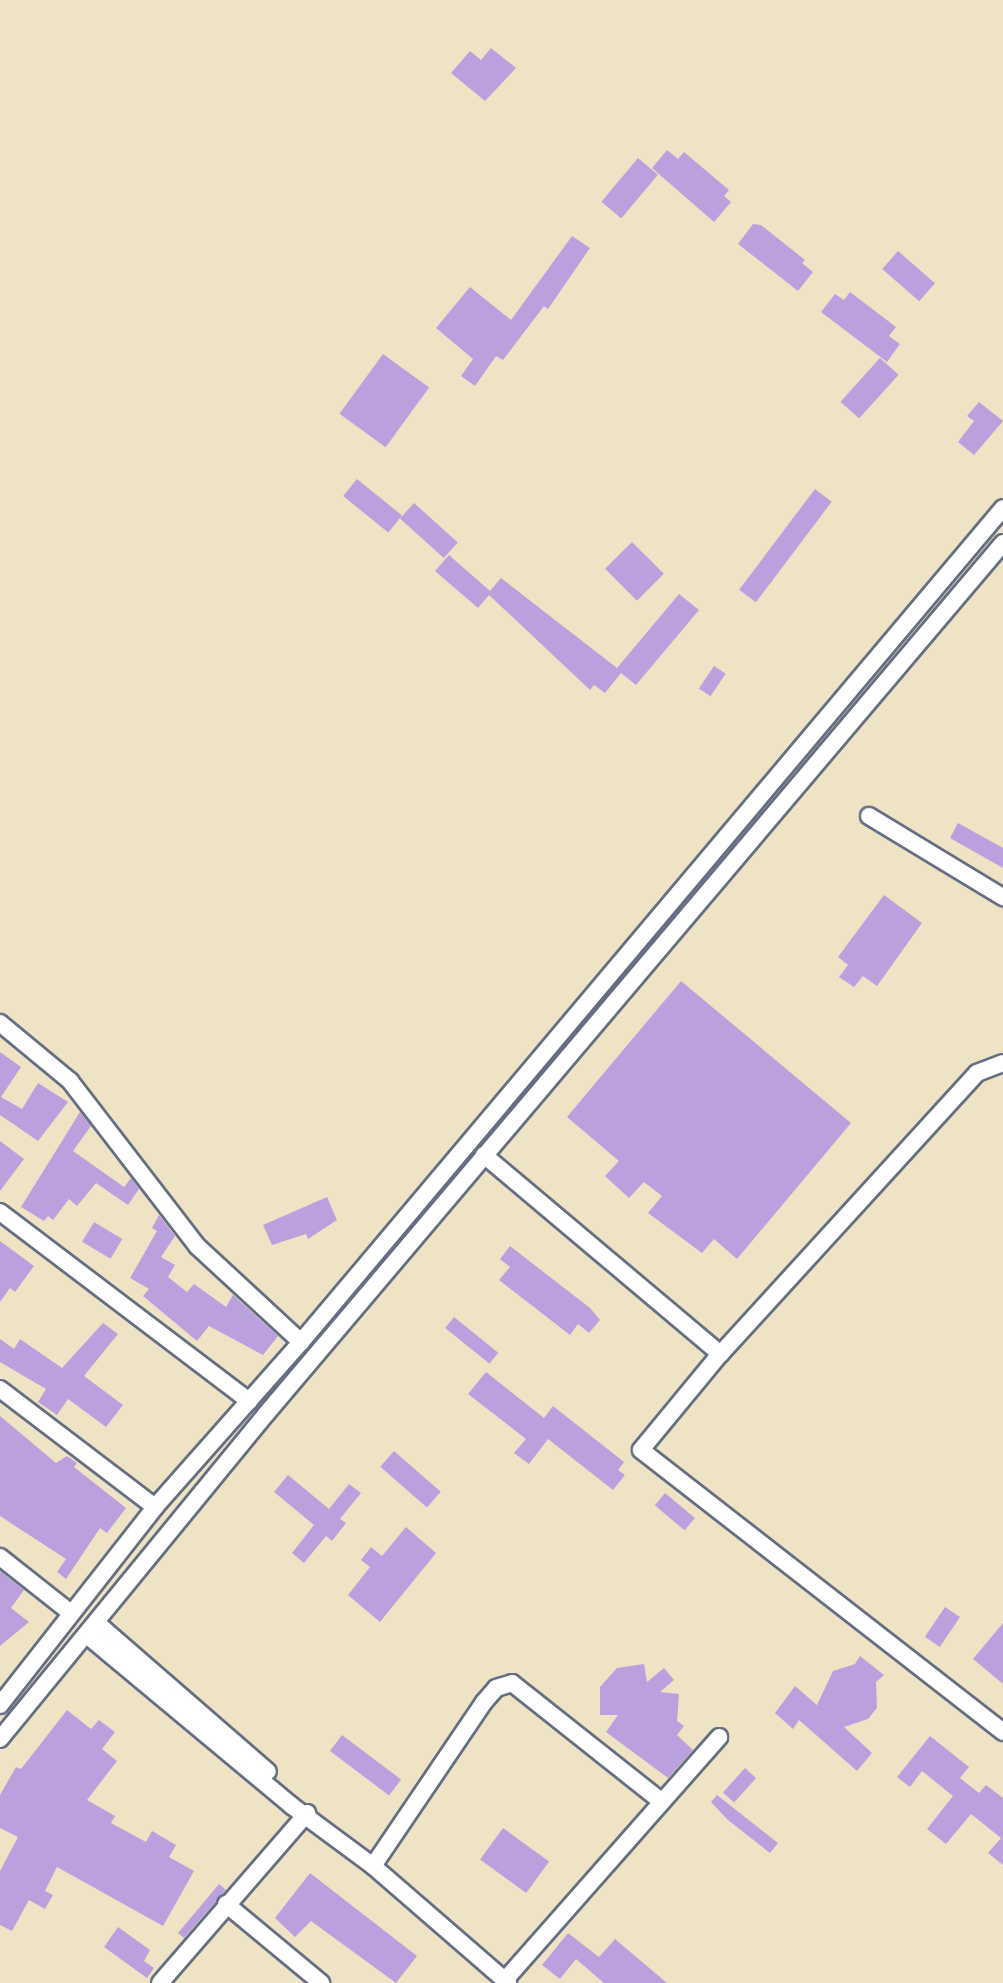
<!DOCTYPE html>
<html>
<head>
<meta charset="utf-8">
<style>
	body { margin:0 }
	#map { position:relative; width:1003px; height:1983px; overflow:hidden; background:#efe3c5; font-family:Pangolin,sans-serif }
	div>[style] { position:absolute }
	.building>* { inset:0; background:#baa1dd; transform-origin:0 0 }
	.roads { filter:drop-shadow(2px 0 #656e82) drop-shadow(-2px 0 #656e82) drop-shadow(0 2px #656e82) drop-shadow(0 -2px #656e82) }
	.minor>* { height:16px; margin:-8px; padding:0 8px; transform-origin:8px; border-radius:8px; background:#fff }
	span { translate:-50% -50%; white-space:nowrap; text-align:center; line-height:1.15; -webkit-text-stroke:8px #fbf7ec; paint-order:stroke }
</style>
</head>
<body>
<div id="map">
	<div class="building">
		<i style="clip-path:polygon(491px 48px,516px 68px,485px 101px,451px 73px,470px 51px,481px 60px)"></i>
		<i style="clip-path:polygon(667px 150px,678px 159px,684px 152px,729px 190px,724px 196px,731px 202px,714px 222px,652px 168px)"></i>
		<i style="left:638px;top:158px;width:26px;height:57px;rotate:40deg"></i>
		<i style="clip-path:polygon(753px 224px,761px 225px,805px 260px,802px 263px,813px 272px,798px 291px,738px 244px)"></i>
		<i style="clip-path:polygon(572px 236px,590px 248px,548px 309px,544px 306px,503px 360px,496px 356px,475px 386px,461px 376px,473px 359px,436px 328px,470px 287px,511px 320px)"></i>
		<i style="left:898px;top:251px;width:49px;height:24px;rotate:41deg"></i>
		<i style="clip-path:polygon(850px 292px,896px 327px,889px 336px,900px 344px,887px 362px,821px 312px,835px 294px,844px 300px)"></i>
		<i style="left:383px;top:354px;width:57px;height:74px;rotate:36deg"></i>
		<i style="left:880px;top:358px;width:25px;height:59px;rotate:42deg"></i>
		<i style="clip-path:polygon(979px 402px,1003px 421px,974px 455px,958px 442px,974px 421px,967px 416px)"></i>
		<i style="left:357px;top:479px;width:58px;height:22px;rotate:39deg"></i>
		<i style="left:815px;top:489px;width:21px;height:126px;rotate:37deg"></i>
		<i style="left:414px;top:503px;width:59px;height:21px;rotate:42deg"></i>
		<i style="left:632px;top:542px;width:45px;height:38px;rotate:45deg"></i>
		<i style="clip-path:polygon(449px 555px,490px 591px,501px 578px,617px 668px,679px 594px,699px 610px,636px 685px,621px 673px,605px 693px,594px 685px,590px 690px,489px 595px,478px 608px,435px 571px)"></i>
		<i style="left:714px;top:666px;width:14px;height:27px;rotate:34deg"></i>
		<i style="clip-path:polygon(958px 823px,1003px 848px,1003px 868px,950px 838px)"></i>
		<i style="clip-path:polygon(884px 895px,922px 923px,877px 986px,863px 976px,854px 987px,839px 977px,848px 965px,838px 957px)"></i>
		<i style="clip-path:polygon(681px 981px,851px 1123px,737px 1259px,714px 1239px,702px 1253px,648px 1213px,662px 1196px,644px 1182px,629px 1198px,605px 1176px,619px 1161px,567px 1117px)"></i>
		<i style="clip-path:polygon(0 1052px,21px 1067px,1px 1097px,22px 1109px,38px 1083px,68px 1102px,38px 1141px,0 1115px)"></i>
		<i style="clip-path:polygon(80px 1112px,91px 1126px,73px 1151px,124px 1187px,131px 1178px,139px 1189px,128px 1205px,96px 1183px,77px 1206px,69px 1199px,53px 1220px,48px 1216px,44px 1221px,21px 1207px)"></i>
		<i style="clip-path:polygon(0 1141px,24px 1159px,0 1191px)"></i>
		<i style="clip-path:polygon(327px 1197px,337px 1220px,308px 1239px,306px 1234px,272px 1245px,263px 1225px)"></i>
		<i style="clip-path:polygon(159px 1215px,175px 1236px,161px 1257px,175px 1265px,168px 1277px,187px 1292px,194px 1284px,226px 1307px,233px 1295px,278px 1336px,263px 1355px,209px 1326px,197px 1341px,143px 1296px,149px 1289px,130px 1278px,157px 1231px,152px 1228px)"></i>
		<i style="left:94px;top:1222px;width:33px;height:23px;rotate:31deg"></i>
		<i style="clip-path:polygon(0 1241px,34px 1266px,15px 1292px,10px 1288px,0 1302px)"></i>
		<i style="clip-path:polygon(510px 1246px,590px 1308px,600px 1320px,589px 1333px,578px 1324px,570px 1335px,499px 1280px,510px 1267px,500px 1259px)"></i>
		<i style="left:454px;top:1317px;width:57px;height:14px;rotate:39deg"></i>
		<i style="clip-path:polygon(103px 1323px,118px 1334px,84px 1376px,123px 1405px,106px 1427px,68px 1399px,57px 1415px,38px 1402px,46px 1389px,0 1362px,0 1339px,14px 1349px,20px 1339px,62px 1368px)"></i>
		<i style="clip-path:polygon(486px 1372px,544px 1418px,553px 1406px,624px 1462px,618px 1470px,625px 1475px,613px 1490px,548px 1439px,529px 1464px,514px 1453px,526px 1439px,468px 1394px)"></i>
		<i style="clip-path:polygon(0 1416px,56px 1463px,67px 1456px,77px 1463px,74px 1467px,126px 1508px,107px 1533px,100px 1528px,66px 1579px,57px 1572px,66px 1559px,0 1516px)"></i>
		<i style="left:394px;top:1451px;width:62px;height:21px;rotate:41deg"></i>
		<i style="clip-path:polygon(288px 1475px,329px 1509px,349px 1484px,361px 1493px,340px 1519px,346px 1523px,332px 1541px,326px 1536px,304px 1563px,292px 1553px,314px 1525px,274px 1492px)"></i>
		<i style="left:665px;top:1493px;width:39px;height:16px;rotate:40deg"></i>
		<i style="clip-path:polygon(406px 1527px,436px 1553px,380px 1622px,348px 1595px,370px 1567px,361px 1560px,371px 1547px,382px 1556px)"></i>
		<i style="clip-path:polygon(0 1571px,24px 1590px,11px 1608px,29px 1622px,0 1646px)"></i>
		<i style="left:945px;top:1607px;width:18px;height:36px;rotate:34deg"></i>
		<i style="clip-path:polygon(1003px 1623px,1003px 1684px,973px 1659px)"></i>
		<i style="clip-path:polygon(860px 1656px,884px 1675px,876px 1682px,877px 1708px,868px 1719px,844px 1727px,872px 1753px,857px 1771px,799px 1720px,793px 1729px,775px 1713px,795px 1686px,817px 1705px,833px 1671px,855px 1664px)"></i>
		<i style="clip-path:polygon(644px 1664px,647px 1682px,664px 1668px,674px 1680px,660px 1692px,679px 1694px,677px 1721px,684px 1726px,677px 1735px,693px 1750px,668px 1778px,606px 1732px,618px 1715px,600px 1715px,600px 1687px,617px 1668px)"></i>
		<i style="clip-path:polygon(67px 1710px,91px 1729px,99px 1720px,115px 1732px,102px 1749px,117px 1761px,87px 1800px,115px 1816px,111px 1823px,146px 1842px,152px 1831px,176px 1845px,169px 1857px,194px 1871px,163px 1926px,57px 1867px,45px 1891px,53px 1895px,45px 1909px,29px 1900px,12px 1931px,0 1925px,0 1871px,18px 1837px,0 1828px,0 1795px,16px 1767px,21px 1769px)"></i>
		<i style="left:342px;top:1735px;width:74px;height:20px;rotate:37deg"></i>
		<i style="clip-path:polygon(930px 1736px,969px 1767px,960px 1778px,979px 1793px,986px 1785px,1003px 1798px,1003px 1865px,988px 1853px,1001px 1838px,971px 1814px,946px 1844px,927px 1829px,953px 1796px,922px 1771px,910px 1787px,897px 1777px)"></i>
		<i style="left:745px;top:1768px;width:15px;height:33px;rotate:42deg"></i>
		<i style="clip-path:polygon(717px 1795px,778px 1843px,770px 1853px,728px 1820px,711px 1802px)"></i>
		<i style="left:503px;top:1828px;width:57px;height:39px;rotate:36deg"></i>
		<i style="clip-path:polygon(310px 1873px,417px 1956px,396px 1983px,311px 1921px,295px 1937px,275px 1918px)"></i>
		<i style="clip-path:polygon(219px 1884px,226px 1890px,184px 1938px,178px 1933px)"></i>
		<i style="clip-path:polygon(118px 1927px,150px 1950px,144px 1961px,154px 1968px,147px 1978px,104px 1947px)"></i>
		<i style="clip-path:polygon(568px 1933px,599px 1957px,615px 1939px,667px 1983px,604px 1983px,576px 1959px,560px 1979px,542px 1965px)"></i>
	</div>
	<div class="roads">
		<div class="minor">
			<i style="left:869px;top:816px;width:157px;rotate:31.2deg"></i>
			<i style="left:0;top:1023px;width:91px;rotate:39.6deg"></i>
			<i style="left:70px;top:1081px;width:208px;rotate:52.4deg"></i>
			<i style="left:197px;top:1246px;width:142px;rotate:42.7deg"></i>
			<i style="left:1003px;top:1063px;width:28px;rotate:159deg"></i>
			<i style="left:977px;top:1073px;width:381px;rotate:132.4deg"></i>
			<i style="left:720px;top:1354px;width:124px;rotate:129.5deg"></i>
			<i style="left:641px;top:1450px;width:459px;rotate:37.9deg"></i>
			<i style="left:484px;top:1155px;width:309px;rotate:40.1deg"></i>
			<i style="left:0;top:1212px;width:313px;rotate:37.2deg"></i>
			<i style="left:0;top:1389px;width:195px;rotate:37.3deg"></i>
			<i style="left:0;top:1557px;width:90px;rotate:38.3deg"></i>
			<i style="left:98px;top:1624px;width:225px;rotate:41deg"></i>
			<i style="left:88px;top:1636px;width:266px;rotate:39.8deg"></i>
			<i style="left:292px;top:1806px;width:101px;rotate:36.5deg"></i>
			<i style="left:373px;top:1866px;width:179px;rotate:40.9deg"></i>
			<i style="left:0;top:1705px;width:251px;rotate:-51.9deg"></i>
			<i style="left:155px;top:1507px;width:220px;rotate:-48.5deg"></i>
			<i style="left:301px;top:1342px;width:1090px;rotate:-49.91deg"></i>
			<i style="left:0;top:1739px;width:420px;rotate:-50.7deg"></i>
			<i style="left:266px;top:1414px;width:1141px;rotate:-49.76deg"></i>
			<i style="left:373px;top:1866px;width:198px;rotate:-55.9deg"></i>
			<i style="left:484px;top:1702px;width:18px;rotate:-49deg"></i>
			<i style="left:496px;top:1688px;width:17px;rotate:-17deg"></i>
			<i style="left:512px;top:1683px;width:191px;rotate:38.4deg"></i>
			<i style="left:226px;top:1904px;width:124px;rotate:39.7deg"></i>
			<i style="left:505px;top:1980px;width:324px;rotate:-48.6deg"></i>
			<i style="left:160px;top:1983px;width:225px;rotate:-49.1deg"></i>
		</div>
	</div>
</div>
</body>
</html>
